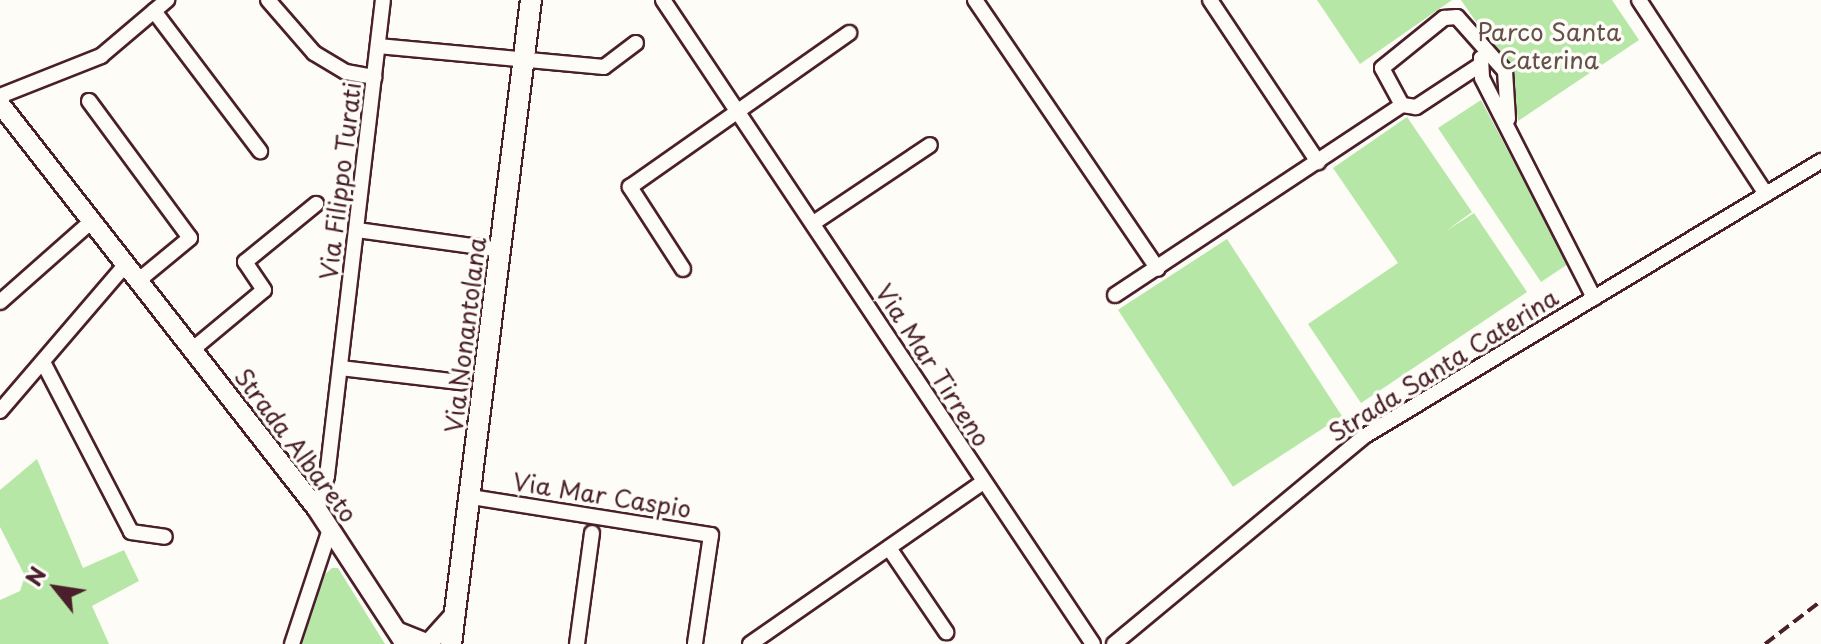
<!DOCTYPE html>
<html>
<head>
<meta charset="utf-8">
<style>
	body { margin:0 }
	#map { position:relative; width:1821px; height:644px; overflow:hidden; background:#fdfcf7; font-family:"Playpen Sans",sans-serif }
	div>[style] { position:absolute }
	.green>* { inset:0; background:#b7e7a6; transform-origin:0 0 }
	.roads { filter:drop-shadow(2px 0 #4a1f2b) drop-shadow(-2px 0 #4a1f2b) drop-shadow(0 2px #4a1f2b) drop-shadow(0 -2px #4a1f2b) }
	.minor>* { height:14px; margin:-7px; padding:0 7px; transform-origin:7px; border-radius:7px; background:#fdfcf7 }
	.tertiary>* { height:18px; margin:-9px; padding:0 9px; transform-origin:9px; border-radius:9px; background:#fdfcf7 }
	.secondary>* { height:20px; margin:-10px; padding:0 10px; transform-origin:10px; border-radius:10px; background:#fdfcf7 }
	.rail>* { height:4px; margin-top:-2px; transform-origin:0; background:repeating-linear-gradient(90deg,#4a1f2b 0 12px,transparent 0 18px) }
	span { translate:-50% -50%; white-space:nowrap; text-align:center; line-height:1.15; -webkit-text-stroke:7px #fdfcf7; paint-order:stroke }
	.park-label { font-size:24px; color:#65514a }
	.street-label { font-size:24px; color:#4a1f2b }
	.north { position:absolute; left:16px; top:548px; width:80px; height:80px; -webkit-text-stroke:6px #fdfcf7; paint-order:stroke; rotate:300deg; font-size:22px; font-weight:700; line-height:32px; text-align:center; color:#4a1f2b }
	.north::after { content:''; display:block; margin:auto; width:28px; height:36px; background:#4a1f2b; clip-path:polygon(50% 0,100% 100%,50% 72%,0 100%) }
</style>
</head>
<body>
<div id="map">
	<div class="green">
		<i style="clip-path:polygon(1317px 0,1452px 0,1360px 64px)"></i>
		<i style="clip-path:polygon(1461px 0,1612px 0,1639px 40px,1518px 121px,1512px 74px)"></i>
		<i style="clip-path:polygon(1481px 100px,1568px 264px,1541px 282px,1438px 128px)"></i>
		<i style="clip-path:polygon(1407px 117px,1472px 212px,1446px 231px,1474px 213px,1527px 292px,1361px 403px,1308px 324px,1398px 263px,1333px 168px)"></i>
		<i style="left:1227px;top:239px;width:211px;height:130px;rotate:57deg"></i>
		<i style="clip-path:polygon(37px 459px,83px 568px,124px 550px,139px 581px,92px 606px,109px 644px,0 644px,0 600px,20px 591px,25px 576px,0 527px,0 490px)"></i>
		<i style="clip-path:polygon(332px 568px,338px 568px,385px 644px,302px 644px,323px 576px)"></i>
	</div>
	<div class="roads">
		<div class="minor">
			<i style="left:268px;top:0;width:70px;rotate:49deg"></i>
			<i style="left:314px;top:53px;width:37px;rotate:31deg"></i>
			<i style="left:346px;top:72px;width:29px;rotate:10deg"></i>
			<i style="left:663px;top:0;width:774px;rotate:56.27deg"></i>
			<i style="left:975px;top:0;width:325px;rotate:55.8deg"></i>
			<i style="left:1210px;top:0;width:195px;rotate:56.3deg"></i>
			<i style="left:1639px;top:0;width:232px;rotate:56.8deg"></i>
			<i style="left:154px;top:11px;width:176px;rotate:52.9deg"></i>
			<i style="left:378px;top:46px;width:227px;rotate:5.3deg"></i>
			<i style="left:604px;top:67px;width:40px;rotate:-37deg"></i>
			<i style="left:1481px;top:58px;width:20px;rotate:87deg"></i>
			<i style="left:1482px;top:78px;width:247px;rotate:63deg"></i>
			<i style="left:1480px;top:65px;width:77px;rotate:146.7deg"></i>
			<i style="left:1416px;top:107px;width:14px;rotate:-172deg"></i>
			<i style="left:1402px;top:105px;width:42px;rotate:-118.4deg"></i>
			<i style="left:1382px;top:68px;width:80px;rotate:-38.9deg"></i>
			<i style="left:1444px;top:18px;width:13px;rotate:-4deg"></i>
			<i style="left:1457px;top:17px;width:72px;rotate:48.4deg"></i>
			<i style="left:1505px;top:71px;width:48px;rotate:86.4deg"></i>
			<i style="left:0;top:96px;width:109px;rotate:-21.6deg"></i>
			<i style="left:101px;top:56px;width:87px;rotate:-40.3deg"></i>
			<i style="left:89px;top:101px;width:170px;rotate:53.6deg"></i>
			<i style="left:190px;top:238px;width:66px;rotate:140.5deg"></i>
			<i style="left:815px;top:222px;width:138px;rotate:-33.8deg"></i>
			<i style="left:357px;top:230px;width:145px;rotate:7.9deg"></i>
			<i style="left:683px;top:269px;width:98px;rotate:-122.9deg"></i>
			<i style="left:630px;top:187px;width:268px;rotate:-35.1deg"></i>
			<i style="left:1115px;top:295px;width:344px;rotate:-33.5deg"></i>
			<i style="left:0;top:302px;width:124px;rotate:-41.4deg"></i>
			<i style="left:193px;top:349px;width:92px;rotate:-39.7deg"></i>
			<i style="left:264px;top:290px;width:34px;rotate:-124deg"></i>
			<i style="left:245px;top:262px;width:92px;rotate:-39.2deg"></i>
			<i style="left:43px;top:362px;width:191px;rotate:62.6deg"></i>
			<i style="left:131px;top:532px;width:34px;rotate:8deg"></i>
			<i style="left:341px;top:368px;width:121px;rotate:6.7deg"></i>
			<i style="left:0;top:411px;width:194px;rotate:-49.4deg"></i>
			<i style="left:471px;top:497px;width:243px;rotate:9deg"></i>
			<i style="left:711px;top:535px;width:110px;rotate:98.4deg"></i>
			<i style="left:317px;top:509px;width:34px;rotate:-73deg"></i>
			<i style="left:327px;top:476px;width:479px;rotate:-83.3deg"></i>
			<i style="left:889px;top:548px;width:102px;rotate:55.8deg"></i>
			<i style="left:292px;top:644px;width:121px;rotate:-71.7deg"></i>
			<i style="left:577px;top:644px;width:112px;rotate:-82.3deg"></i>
			<i style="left:750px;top:644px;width:284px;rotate:-34.8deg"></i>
			<i style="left:1114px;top:644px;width:324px;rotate:-39.7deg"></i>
			<i style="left:1363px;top:437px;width:535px;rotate:-31.07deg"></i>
		</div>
		<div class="tertiary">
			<i style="left:0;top:104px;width:514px;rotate:51.95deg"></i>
			<i style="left:317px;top:509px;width:161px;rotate:56.9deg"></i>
			<i style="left:399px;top:632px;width:31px;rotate:22deg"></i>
			<i style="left:428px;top:644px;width:42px;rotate:-47.9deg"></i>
		</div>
		<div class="secondary">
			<i style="left:451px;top:644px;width:649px;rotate:-82.92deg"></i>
		</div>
	</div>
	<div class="rail">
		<i style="left:1765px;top:644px;width:71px;rotate:-37.5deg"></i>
	</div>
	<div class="park-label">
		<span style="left:1549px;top:46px">Parco Santa<br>Caterina</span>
	</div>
	<div class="street-label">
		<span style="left:340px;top:181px;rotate:-83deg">Via Filippo Turati</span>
		<span style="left:465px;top:335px;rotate:-83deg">Via Nonantolana</span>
		<span style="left:933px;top:365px;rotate:57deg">Via Mar Tirreno</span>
		<span style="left:1443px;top:365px;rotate:-32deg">Strada Santa Caterina</span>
		<span style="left:296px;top:445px;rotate:53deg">Strada Albareto</span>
		<span style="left:602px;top:495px;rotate:9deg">Via Mar Caspio</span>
	</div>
	<div class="north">N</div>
</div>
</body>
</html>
